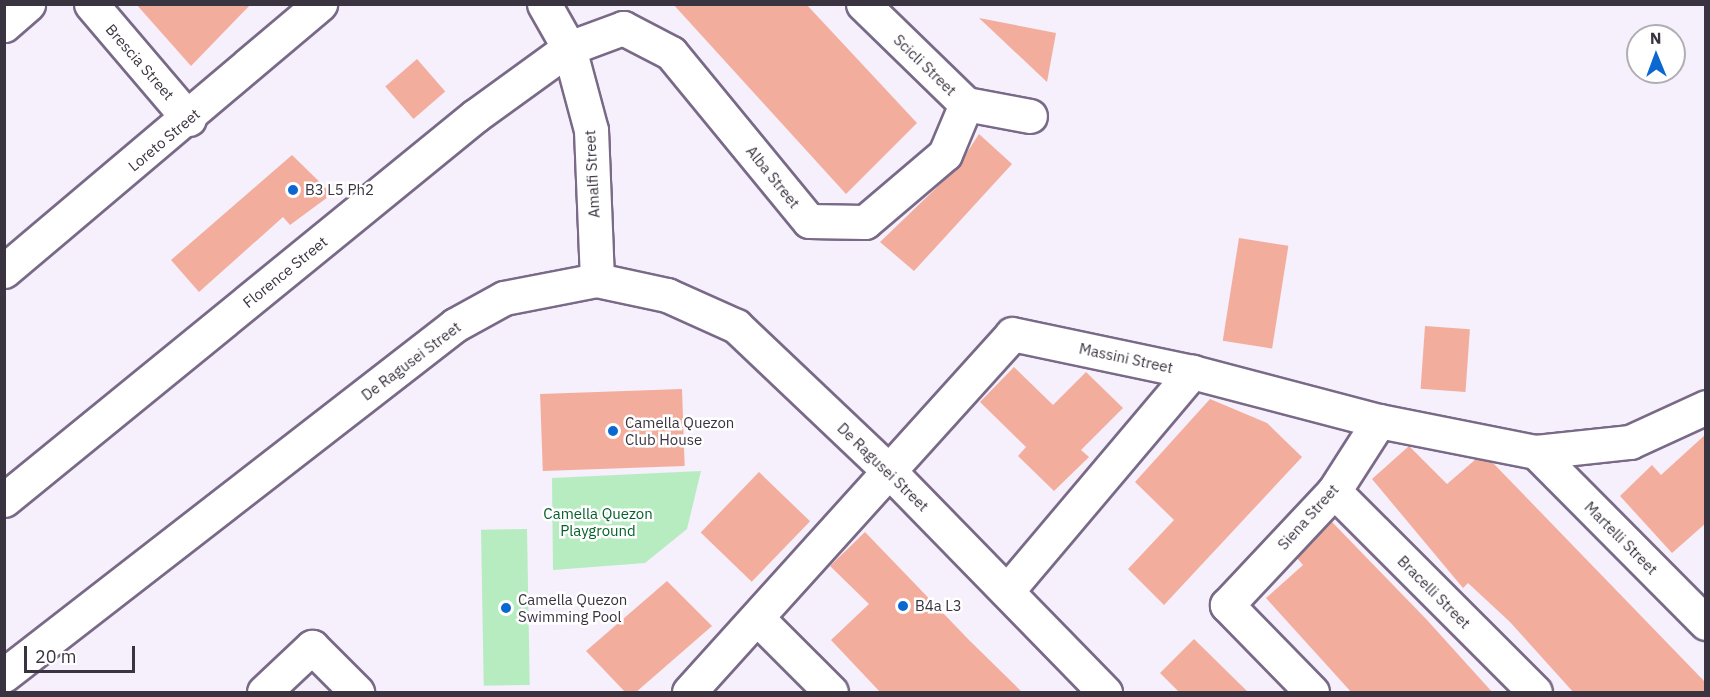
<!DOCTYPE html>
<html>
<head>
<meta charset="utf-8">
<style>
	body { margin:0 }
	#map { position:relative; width:1710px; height:697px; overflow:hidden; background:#f6effc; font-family:"IBM Plex Sans",sans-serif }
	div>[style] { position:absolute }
	.green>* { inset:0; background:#b7ecc1; transform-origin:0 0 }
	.building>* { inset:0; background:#f3ad9d; transform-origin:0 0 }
	.roads { filter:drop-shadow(2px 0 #796a87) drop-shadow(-2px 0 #796a87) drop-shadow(0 2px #796a87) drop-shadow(0 -2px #796a87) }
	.street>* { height:33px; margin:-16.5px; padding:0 16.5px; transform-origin:16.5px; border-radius:16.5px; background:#fff }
	.dots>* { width:16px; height:16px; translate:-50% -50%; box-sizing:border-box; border:3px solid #fff; border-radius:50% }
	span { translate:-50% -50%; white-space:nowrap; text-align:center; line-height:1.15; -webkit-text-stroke:5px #fff; paint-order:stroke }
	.street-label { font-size:15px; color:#3a3340 }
	.poi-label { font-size:15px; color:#3a3340 }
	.left { translate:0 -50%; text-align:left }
	.park-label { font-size:15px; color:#05602a }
	.frame { position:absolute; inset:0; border:6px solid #3a3340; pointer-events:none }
	.north { position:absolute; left:1626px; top:24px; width:60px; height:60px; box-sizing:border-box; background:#fff; border:2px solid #b0adb3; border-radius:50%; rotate:359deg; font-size:16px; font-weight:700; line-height:24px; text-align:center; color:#3a3340 }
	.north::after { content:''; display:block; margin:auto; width:21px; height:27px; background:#0b68d1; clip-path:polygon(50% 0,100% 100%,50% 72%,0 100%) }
	.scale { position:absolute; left:24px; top:646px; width:111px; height:27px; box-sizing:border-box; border:3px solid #3a3340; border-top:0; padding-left:8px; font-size:18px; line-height:21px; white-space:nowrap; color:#3a3340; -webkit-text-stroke:4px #fff; paint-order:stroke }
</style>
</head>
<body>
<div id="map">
	<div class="green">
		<i style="clip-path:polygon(701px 471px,687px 529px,645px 563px,553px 570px,552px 478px)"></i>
		<i style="left:527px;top:529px;width:156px;height:46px;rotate:89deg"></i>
	</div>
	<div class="building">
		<i style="clip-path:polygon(136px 4px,251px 4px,191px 66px)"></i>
		<i style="clip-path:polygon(673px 4px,806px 4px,917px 123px,846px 194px)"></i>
		<i style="clip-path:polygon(979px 18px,1056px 33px,1047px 82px)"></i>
		<i style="left:417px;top:59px;width:43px;height:42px;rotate:49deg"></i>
		<i style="clip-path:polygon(979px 134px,1012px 164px,914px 271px,880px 242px,957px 168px)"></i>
		<i style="clip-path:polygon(292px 155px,332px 194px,290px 225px,283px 217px,199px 292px,171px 260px)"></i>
		<i style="left:1239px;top:238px;width:50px;height:104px;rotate:9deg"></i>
		<i style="left:1425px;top:326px;width:45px;height:63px;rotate:4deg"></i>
		<i style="clip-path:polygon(1014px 367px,1053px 405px,1086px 372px,1123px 408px,1081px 450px,1089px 457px,1054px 491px,1018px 456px,1026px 447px,980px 402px)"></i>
		<i style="left:682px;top:389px;width:77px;height:142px;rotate:88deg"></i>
		<i style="clip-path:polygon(1210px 399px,1267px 423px,1302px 457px,1164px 605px,1128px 569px,1174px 520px,1135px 482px)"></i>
		<i style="clip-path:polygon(1706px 434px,1706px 523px,1672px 553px,1620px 496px,1652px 465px,1661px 475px)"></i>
		<i style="clip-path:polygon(1409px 446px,1447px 484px,1476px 459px,1492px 462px,1706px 683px,1706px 693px,1574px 693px,1510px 622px,1468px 583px,1463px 588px,1372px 479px)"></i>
		<i style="left:759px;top:472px;width:71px;height:84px;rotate:44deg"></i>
		<i style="clip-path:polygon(1332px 522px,1427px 620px,1493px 693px,1352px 693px,1266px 598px,1303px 565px,1297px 558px)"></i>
		<i style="clip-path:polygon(865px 532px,969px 640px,1023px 693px,881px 693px,831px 640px,869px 604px,830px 566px)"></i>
		<i style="clip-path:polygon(667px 581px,712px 626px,635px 693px,626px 693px,586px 651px)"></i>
		<i style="clip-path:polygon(1194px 639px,1249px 693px,1180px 693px,1160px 673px)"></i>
	</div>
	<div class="roads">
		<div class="street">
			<i style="left:91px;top:4px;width:151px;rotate:49.6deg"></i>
			<i style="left:544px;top:4px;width:51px;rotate:60.4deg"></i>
			<i style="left:569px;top:48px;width:85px;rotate:75deg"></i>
			<i style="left:591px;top:130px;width:150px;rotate:87.7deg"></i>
			<i style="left:863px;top:4px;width:144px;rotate:44.2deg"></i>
			<i style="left:966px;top:104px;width:65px;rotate:10.6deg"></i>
			<i style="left:4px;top:25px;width:32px;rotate:-41deg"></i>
			<i style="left:4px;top:271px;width:414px;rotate:-40.2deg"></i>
			<i style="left:1536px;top:452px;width:241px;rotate:45.2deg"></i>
			<i style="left:1334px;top:491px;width:284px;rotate:45deg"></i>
			<i style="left:4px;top:500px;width:608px;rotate:-39.19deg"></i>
			<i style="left:475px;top:116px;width:116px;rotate:-35.9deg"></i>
			<i style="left:569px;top:48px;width:58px;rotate:-20.3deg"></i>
			<i style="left:623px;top:28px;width:54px;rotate:27.5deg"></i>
			<i style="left:671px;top:53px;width:217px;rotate:50.6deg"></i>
			<i style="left:809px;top:221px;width:56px;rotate:1deg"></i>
			<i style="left:865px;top:222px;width:105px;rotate:-40.4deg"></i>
			<i style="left:945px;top:154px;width:54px;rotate:-67.2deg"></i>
			<i style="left:1007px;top:591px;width:287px;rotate:-49.8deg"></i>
			<i style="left:758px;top:619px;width:103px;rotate:45deg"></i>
			<i style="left:4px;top:675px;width:571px;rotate:-37.81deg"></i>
			<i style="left:455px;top:325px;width:56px;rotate:-28.9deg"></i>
			<i style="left:504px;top:298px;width:95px;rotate:-11deg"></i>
			<i style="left:597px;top:280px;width:72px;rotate:12.1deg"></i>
			<i style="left:667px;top:295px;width:76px;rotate:24.2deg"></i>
			<i style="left:736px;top:326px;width:212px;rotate:43.5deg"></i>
			<i style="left:890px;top:472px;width:308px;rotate:45.7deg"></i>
			<i style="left:264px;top:692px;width:66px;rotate:-43.2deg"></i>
			<i style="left:312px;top:647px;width:64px;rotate:45deg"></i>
			<i style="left:689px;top:692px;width:482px;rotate:-47.9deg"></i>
			<i style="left:1012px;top:334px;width:184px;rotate:11.9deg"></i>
			<i style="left:1192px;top:372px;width:193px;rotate:14.7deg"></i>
			<i style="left:1379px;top:421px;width:160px;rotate:11.2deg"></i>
			<i style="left:1536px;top:452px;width:95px;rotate:-6.1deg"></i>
			<i style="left:1630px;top:442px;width:84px;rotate:-24.7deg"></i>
			<i style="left:1312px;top:692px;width:122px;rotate:-134.3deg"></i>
			<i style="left:1227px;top:605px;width:156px;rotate:-46.8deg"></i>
			<i style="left:1334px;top:491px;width:83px;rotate:-57.3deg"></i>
		</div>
	</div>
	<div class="dots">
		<i style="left:293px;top:190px;background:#0b68d1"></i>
		<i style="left:613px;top:431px;background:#0b68d1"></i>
		<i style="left:903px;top:606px;background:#0b68d1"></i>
		<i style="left:506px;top:608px;background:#0b68d1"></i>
	</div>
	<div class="street-label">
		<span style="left:140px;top:62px;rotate:49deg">Brescia Street</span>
		<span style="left:925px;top:65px;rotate:44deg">Scicli Street</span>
		<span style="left:164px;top:140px;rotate:-40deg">Loreto Street</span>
		<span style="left:592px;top:174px;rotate:-93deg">Amalfi Street</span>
		<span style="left:773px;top:177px;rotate:51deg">Alba Street</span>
		<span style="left:285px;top:272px;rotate:-39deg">Florence Street</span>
		<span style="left:1126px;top:358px;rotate:12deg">Massini Street</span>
		<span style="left:411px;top:361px;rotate:-37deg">De Ragusei Street</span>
		<span style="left:883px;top:467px;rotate:44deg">De Ragusei Street</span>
		<span style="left:1308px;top:517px;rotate:-48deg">Siena Street</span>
		<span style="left:1621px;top:538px;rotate:45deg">Martelli Street</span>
		<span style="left:1434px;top:592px;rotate:45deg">Bracelli Street</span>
	</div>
	<div class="poi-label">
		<span class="left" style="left:305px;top:190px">B3 L5 Ph2</span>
		<span class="left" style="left:625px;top:431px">Camella Quezon<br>Club House</span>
		<span class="left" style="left:518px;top:608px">Camella Quezon<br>Swimming Pool</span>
		<span class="left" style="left:915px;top:606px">B4a L3</span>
	</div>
	<div class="park-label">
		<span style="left:598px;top:522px">Camella Quezon<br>Playground</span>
	</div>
	<div class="frame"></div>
	<div class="north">N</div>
	<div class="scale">20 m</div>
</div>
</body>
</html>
